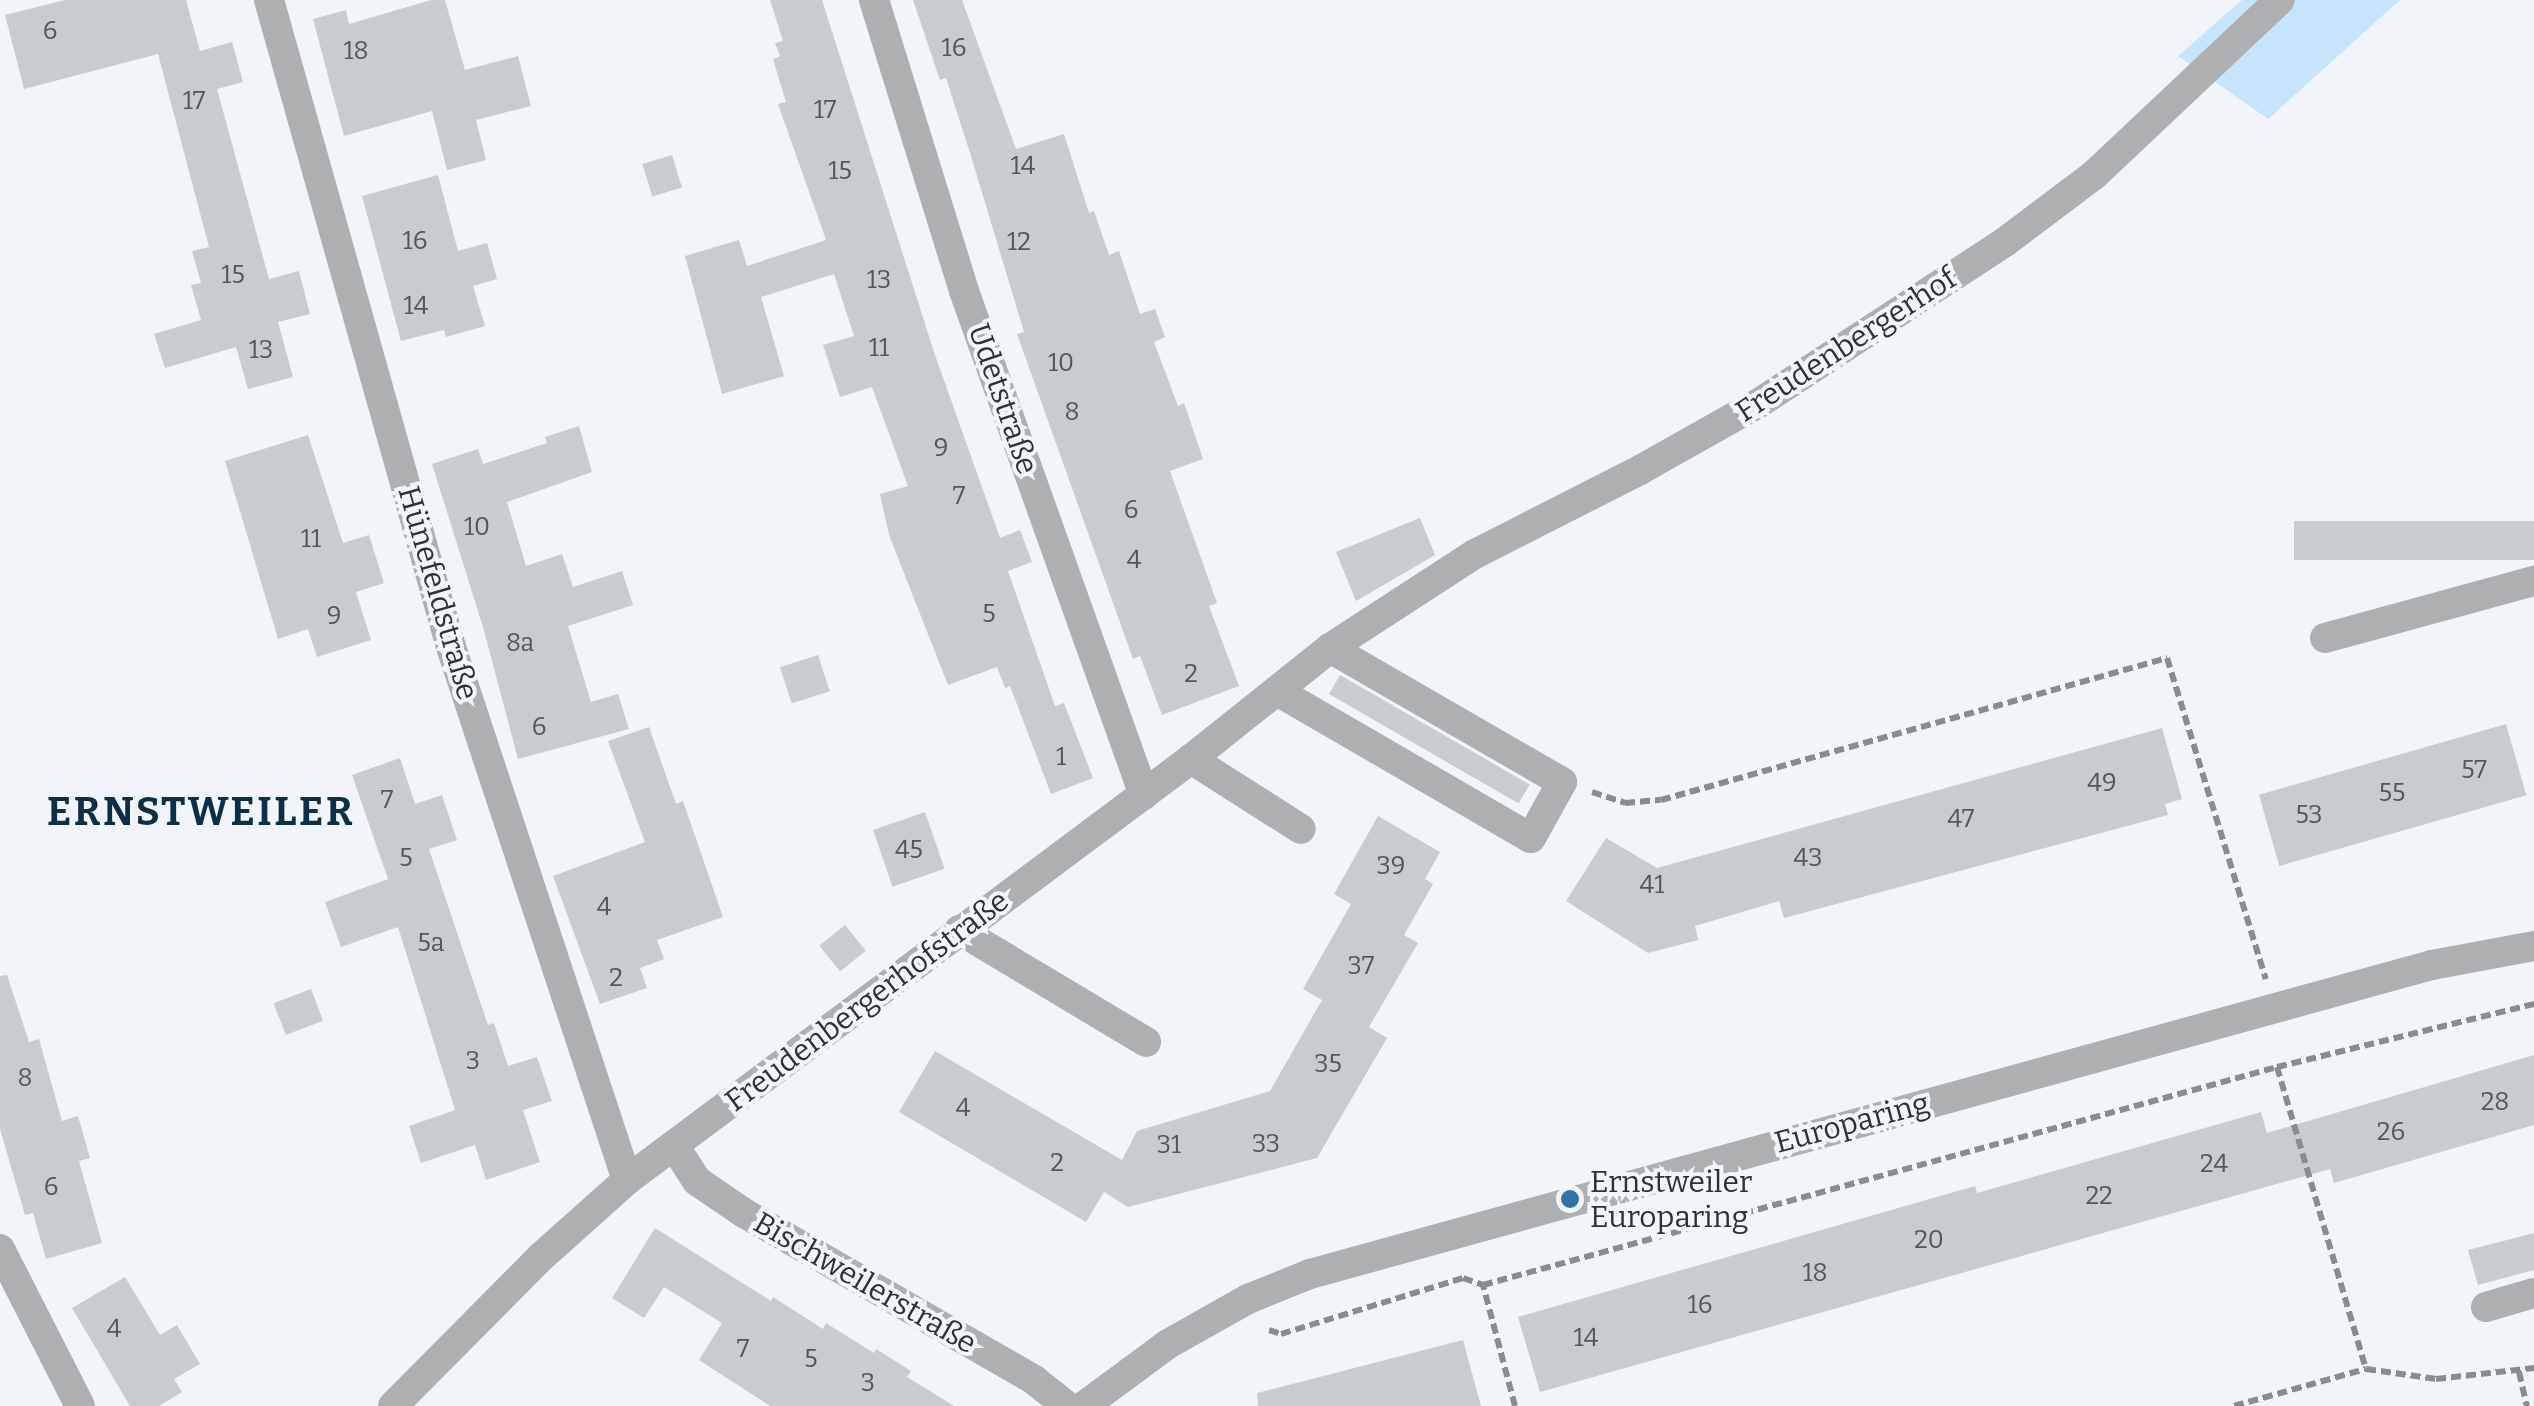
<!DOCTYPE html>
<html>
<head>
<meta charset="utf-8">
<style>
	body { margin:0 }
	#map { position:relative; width:2534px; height:1406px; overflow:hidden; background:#f1f5f9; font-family:Bitter,serif }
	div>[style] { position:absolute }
	.green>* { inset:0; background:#c7e4fd }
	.building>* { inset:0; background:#c8cbcf; transform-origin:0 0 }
	.path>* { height:6px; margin-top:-3px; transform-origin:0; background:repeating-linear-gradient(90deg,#898c8f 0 10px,transparent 0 15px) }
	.minor>* { height:30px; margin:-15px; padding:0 15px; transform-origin:15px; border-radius:15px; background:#adafb0 }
	.dots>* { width:28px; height:28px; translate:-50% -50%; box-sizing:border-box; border:5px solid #f1f5f9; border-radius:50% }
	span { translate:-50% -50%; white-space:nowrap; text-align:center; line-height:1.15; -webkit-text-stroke:8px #f1f5f9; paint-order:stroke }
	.number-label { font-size:25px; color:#545758 }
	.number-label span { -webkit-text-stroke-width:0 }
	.street-label { font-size:30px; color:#2e3031 }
	.poi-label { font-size:30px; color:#2e3031 }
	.left { translate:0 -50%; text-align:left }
	.district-label { font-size:40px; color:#0c2e47; font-weight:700; letter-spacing:2.5px }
</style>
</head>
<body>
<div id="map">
	<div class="green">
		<i style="clip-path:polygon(2242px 0,2400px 0,2268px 119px,2178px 56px)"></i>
	</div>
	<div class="building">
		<i style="clip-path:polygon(65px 0,186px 0,200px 51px,232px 42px,243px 82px,217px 89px,269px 279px,299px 271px,310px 314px,278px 322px,293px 377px,248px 389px,236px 347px,165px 368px,154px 334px,201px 320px,191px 285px,201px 283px,192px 251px,209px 247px,158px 54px,24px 89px,5px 15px)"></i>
		<i style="clip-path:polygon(431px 0,445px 0,465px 70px,518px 56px,531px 106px,476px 120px,486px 160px,447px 170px,432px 111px,344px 136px,313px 19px,346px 10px,349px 24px)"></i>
		<i style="clip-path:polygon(770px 0,822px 0,934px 352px,1000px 538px,1020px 530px,1032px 562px,1008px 571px,1055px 706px,1064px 703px,1093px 778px,1051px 794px,1010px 686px,1005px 688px,997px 667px,948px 685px,889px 535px,880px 494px,908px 486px,872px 387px,840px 397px,823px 345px,854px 336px,834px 274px,761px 297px,784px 376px,722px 394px,685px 256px,739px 240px,747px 266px,826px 240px,778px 104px,786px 102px,773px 59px,780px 56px,775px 43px,783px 41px)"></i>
		<i style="clip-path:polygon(913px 0,962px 0,1016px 149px,1064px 134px,1089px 213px,1094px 211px,1109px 255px,1119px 251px,1140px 314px,1155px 309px,1165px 337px,1154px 342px,1178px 406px,1184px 403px,1203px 459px,1170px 471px,1217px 603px,1209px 606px,1239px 686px,1162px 715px,1140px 656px,1133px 659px,1017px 334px,1024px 332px,971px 156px,946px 78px,940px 80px)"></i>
		<i style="left:672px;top:155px;width:34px;height:31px;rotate:73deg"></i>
		<i style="clip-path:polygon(438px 175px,458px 251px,487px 243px,497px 279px,473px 286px,485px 326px,446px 337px,444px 330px,401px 341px,362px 196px)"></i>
		<i style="clip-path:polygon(579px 426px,592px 472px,507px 502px,526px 566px,562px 554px,573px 587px,622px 571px,633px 605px,568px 626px,591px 702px,618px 694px,629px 729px,518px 759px,483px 627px,432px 464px,478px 449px,483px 464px,547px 443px,545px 437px)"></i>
		<i style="clip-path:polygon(308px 435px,343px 543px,369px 535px,384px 583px,356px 592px,371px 640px,317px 657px,308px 629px,278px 639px,225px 461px)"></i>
		<i style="clip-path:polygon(1420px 518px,1435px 555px,1356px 601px,1336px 552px)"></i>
		<i style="left:2534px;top:521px;width:39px;height:240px;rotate:90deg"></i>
		<i style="left:818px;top:655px;width:38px;height:40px;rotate:72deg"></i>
		<i style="left:1340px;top:675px;width:219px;height:22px;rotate:30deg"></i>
		<i style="left:2506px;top:724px;width:74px;height:257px;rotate:74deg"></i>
		<i style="clip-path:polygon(649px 727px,676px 804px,683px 801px,723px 917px,657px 940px,664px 959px,640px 968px,647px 988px,600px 1004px,553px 876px,645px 842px,608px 741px)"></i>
		<i style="clip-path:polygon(2162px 728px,2182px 799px,2165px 804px,2168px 815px,1784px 918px,1779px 901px,1695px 926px,1698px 940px,1648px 953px,1566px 901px,1606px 838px,1657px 868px)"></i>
		<i style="clip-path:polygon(400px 758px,415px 804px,442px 795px,457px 840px,429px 849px,488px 1025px,494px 1023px,508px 1066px,537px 1057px,552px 1101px,523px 1110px,540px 1162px,486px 1180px,475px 1145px,421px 1163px,409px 1126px,455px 1110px,398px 927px,341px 947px,325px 902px,388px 879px,352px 775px)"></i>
		<i style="left:925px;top:812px;width:60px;height:55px;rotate:71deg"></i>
		<i style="clip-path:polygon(1378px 816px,1440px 852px,1425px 879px,1433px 884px,1404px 935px,1418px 943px,1369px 1027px,1387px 1038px,1317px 1158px,1128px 1207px,1104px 1192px,1086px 1222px,899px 1112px,935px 1051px,1122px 1160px,1137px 1131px,1270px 1091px,1322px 1000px,1303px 989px,1351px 904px,1334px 894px)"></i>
		<i style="left:845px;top:925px;width:33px;height:33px;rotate:51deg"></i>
		<i style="clip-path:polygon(7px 975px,29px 1042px,39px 1039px,62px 1121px,78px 1116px,90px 1158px,79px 1161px,102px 1243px,46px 1259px,33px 1213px,25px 1215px,0 1129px,0 976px)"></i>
		<i style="left:311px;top:989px;width:34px;height:40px;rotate:69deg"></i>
		<i style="clip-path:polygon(2534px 1055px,2534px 1125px,2334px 1183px,2330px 1169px,1540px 1392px,1518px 1317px,1975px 1186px,1977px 1193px,2261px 1112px,2267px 1133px)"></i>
		<i style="clip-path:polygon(655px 1228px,771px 1301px,773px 1297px,823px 1329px,826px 1323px,874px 1353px,876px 1349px,911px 1371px,907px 1377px,954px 1406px,770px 1406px,699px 1360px,722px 1323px,664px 1287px,644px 1318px,612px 1298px)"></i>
		<i style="clip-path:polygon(2534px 1233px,2534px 1270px,2478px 1285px,2468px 1250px)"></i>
		<i style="clip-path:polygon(125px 1277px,160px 1335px,177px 1325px,200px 1364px,174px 1379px,182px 1392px,159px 1406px,130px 1406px,72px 1308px)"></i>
		<i style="clip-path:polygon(1463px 1340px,1481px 1406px,1258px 1406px,1257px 1393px)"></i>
	</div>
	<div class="path">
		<i style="left:1592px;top:792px;width:35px;rotate:18deg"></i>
		<i style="left:1625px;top:803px;width:36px;rotate:-5deg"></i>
		<i style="left:1661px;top:800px;width:526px;rotate:-15.68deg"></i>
		<i style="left:2167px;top:658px;width:336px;rotate:72.9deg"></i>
		<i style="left:2277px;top:1067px;width:315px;rotate:73.6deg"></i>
		<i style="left:1269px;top:1330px;width:13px;rotate:18deg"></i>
		<i style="left:1281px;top:1334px;width:190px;rotate:-17.1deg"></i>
		<i style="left:1463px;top:1278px;width:21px;rotate:19deg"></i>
		<i style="left:2519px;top:1372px;width:35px;rotate:77deg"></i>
		<i style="left:1515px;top:1406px;width:125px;rotate:-104.8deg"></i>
		<i style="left:1483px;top:1285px;width:823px;rotate:-15.35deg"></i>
		<i style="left:2277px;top:1067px;width:265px;rotate:-13.8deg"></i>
		<i style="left:2234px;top:1406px;width:137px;rotate:-15.7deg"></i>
		<i style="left:2366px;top:1369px;width:71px;rotate:8.1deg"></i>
		<i style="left:2436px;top:1379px;width:99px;rotate:-6.4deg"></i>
	</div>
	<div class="minor">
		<i style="left:269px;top:0;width:672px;rotate:74.29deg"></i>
		<i style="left:451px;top:647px;width:561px;rotate:71.73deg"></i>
		<i style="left:874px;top:0;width:305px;rotate:72.8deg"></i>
		<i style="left:964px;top:291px;width:535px;rotate:70.35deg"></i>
		<i style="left:2325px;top:638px;width:217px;rotate:-15.3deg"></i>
		<i style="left:1277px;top:691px;width:293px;rotate:30.1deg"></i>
		<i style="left:1531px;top:838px;width:64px;rotate:-61deg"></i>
		<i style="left:1562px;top:782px;width:268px;rotate:-150deg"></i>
		<i style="left:1191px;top:759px;width:130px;rotate:32.5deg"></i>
		<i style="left:959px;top:930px;width:218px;rotate:30.9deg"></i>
		<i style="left:675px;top:1147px;width:40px;rotate:57.1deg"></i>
		<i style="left:697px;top:1181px;width:57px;rotate:34.2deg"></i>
		<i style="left:744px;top:1213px;width:335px;rotate:29.9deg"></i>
		<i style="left:1034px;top:1380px;width:42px;rotate:38.2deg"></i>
		<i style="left:0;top:1249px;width:176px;rotate:63deg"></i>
		<i style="left:2486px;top:1307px;width:50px;rotate:-16.3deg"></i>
		<i style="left:393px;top:1406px;width:210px;rotate:-45.2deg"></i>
		<i style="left:541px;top:1257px;width:115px;rotate:-41.8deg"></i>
		<i style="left:627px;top:1180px;width:704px;rotate:-36.74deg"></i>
		<i style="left:1191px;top:759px;width:178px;rotate:-38.6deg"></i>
		<i style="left:1330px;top:648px;width:173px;rotate:-33deg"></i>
		<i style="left:1475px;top:554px;width:185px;rotate:-27deg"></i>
		<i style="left:1640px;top:470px;width:137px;rotate:-29.4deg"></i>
		<i style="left:1759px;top:403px;width:294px;rotate:-33.2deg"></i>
		<i style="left:2005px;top:242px;width:111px;rotate:-37deg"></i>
		<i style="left:2094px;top:175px;width:255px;rotate:-43.3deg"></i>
		<i style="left:1084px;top:1406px;width:104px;rotate:-36.4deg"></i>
		<i style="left:1168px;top:1344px;width:92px;rotate:-29.4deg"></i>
		<i style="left:1248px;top:1299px;width:67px;rotate:-22deg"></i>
		<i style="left:1310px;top:1274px;width:1164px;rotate:-15.4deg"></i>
		<i style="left:2432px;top:965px;width:104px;rotate:-10.6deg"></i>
	</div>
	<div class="dots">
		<i style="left:1570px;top:1199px;background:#2f74a9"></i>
	</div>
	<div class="number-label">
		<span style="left:50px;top:31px">6</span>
		<span style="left:954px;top:48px">16</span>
		<span style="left:356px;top:51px">18</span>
		<span style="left:194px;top:101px">17</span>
		<span style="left:825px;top:110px">17</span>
		<span style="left:1023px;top:166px">14</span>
		<span style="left:840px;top:171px">15</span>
		<span style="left:415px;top:241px">16</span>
		<span style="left:1019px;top:242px">12</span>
		<span style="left:233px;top:275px">15</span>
		<span style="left:879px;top:280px">13</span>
		<span style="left:416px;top:306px">14</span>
		<span style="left:879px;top:348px">11</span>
		<span style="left:261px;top:350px">13</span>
		<span style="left:1061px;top:363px">10</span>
		<span style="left:1072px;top:412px">8</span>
		<span style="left:941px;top:448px">9</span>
		<span style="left:959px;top:496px">7</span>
		<span style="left:1131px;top:510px">6</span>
		<span style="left:477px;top:527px">10</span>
		<span style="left:311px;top:539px">11</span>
		<span style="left:1134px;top:560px">4</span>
		<span style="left:989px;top:614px">5</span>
		<span style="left:334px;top:616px">9</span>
		<span style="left:520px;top:643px">8a</span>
		<span style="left:1191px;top:674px">2</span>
		<span style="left:539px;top:727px">6</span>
		<span style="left:1061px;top:757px">1</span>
		<span style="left:2474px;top:770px">57</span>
		<span style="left:2102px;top:783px">49</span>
		<span style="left:2392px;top:793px">55</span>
		<span style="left:387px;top:800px">7</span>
		<span style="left:2309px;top:815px">53</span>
		<span style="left:1961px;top:819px">47</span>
		<span style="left:909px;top:850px">45</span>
		<span style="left:406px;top:858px">5</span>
		<span style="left:1808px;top:858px">43</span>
		<span style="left:1391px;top:866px">39</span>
		<span style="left:1652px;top:885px">41</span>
		<span style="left:604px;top:907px">4</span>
		<span style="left:431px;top:943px">5a</span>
		<span style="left:1361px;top:966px">37</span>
		<span style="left:616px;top:978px">2</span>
		<span style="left:473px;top:1061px">3</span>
		<span style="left:1328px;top:1064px">35</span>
		<span style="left:25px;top:1078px">8</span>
		<span style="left:2495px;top:1102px">28</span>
		<span style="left:963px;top:1108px">4</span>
		<span style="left:2391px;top:1132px">26</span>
		<span style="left:1266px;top:1144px">33</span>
		<span style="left:1169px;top:1145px">31</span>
		<span style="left:1057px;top:1163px">2</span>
		<span style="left:2214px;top:1164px">24</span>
		<span style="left:51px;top:1187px">6</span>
		<span style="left:2099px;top:1196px">22</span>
		<span style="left:1929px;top:1240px">20</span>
		<span style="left:1815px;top:1273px">18</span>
		<span style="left:1700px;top:1305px">16</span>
		<span style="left:114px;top:1329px">4</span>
		<span style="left:1586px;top:1338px">14</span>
		<span style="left:743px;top:1349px">7</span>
		<span style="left:811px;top:1359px">5</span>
		<span style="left:868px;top:1383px">3</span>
	</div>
	<div class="street-label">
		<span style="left:1846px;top:345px;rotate:-33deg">Freudenbergerhof</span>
		<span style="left:1003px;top:399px;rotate:71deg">Udetstraße</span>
		<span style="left:438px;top:593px;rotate:74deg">Hünefeldstraße</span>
		<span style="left:867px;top:1001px;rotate:-37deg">Freudenbergerhofstraße</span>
		<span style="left:1852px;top:1123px;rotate:-15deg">Europaring</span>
		<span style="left:865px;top:1283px;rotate:30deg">Bischweilerstraße</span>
	</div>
	<div class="poi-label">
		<span class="left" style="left:1590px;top:1199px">Ernstweiler<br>Europaring</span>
	</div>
	<div class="district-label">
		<span style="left:201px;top:812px">ERNSTWEILER</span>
	</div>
</div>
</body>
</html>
